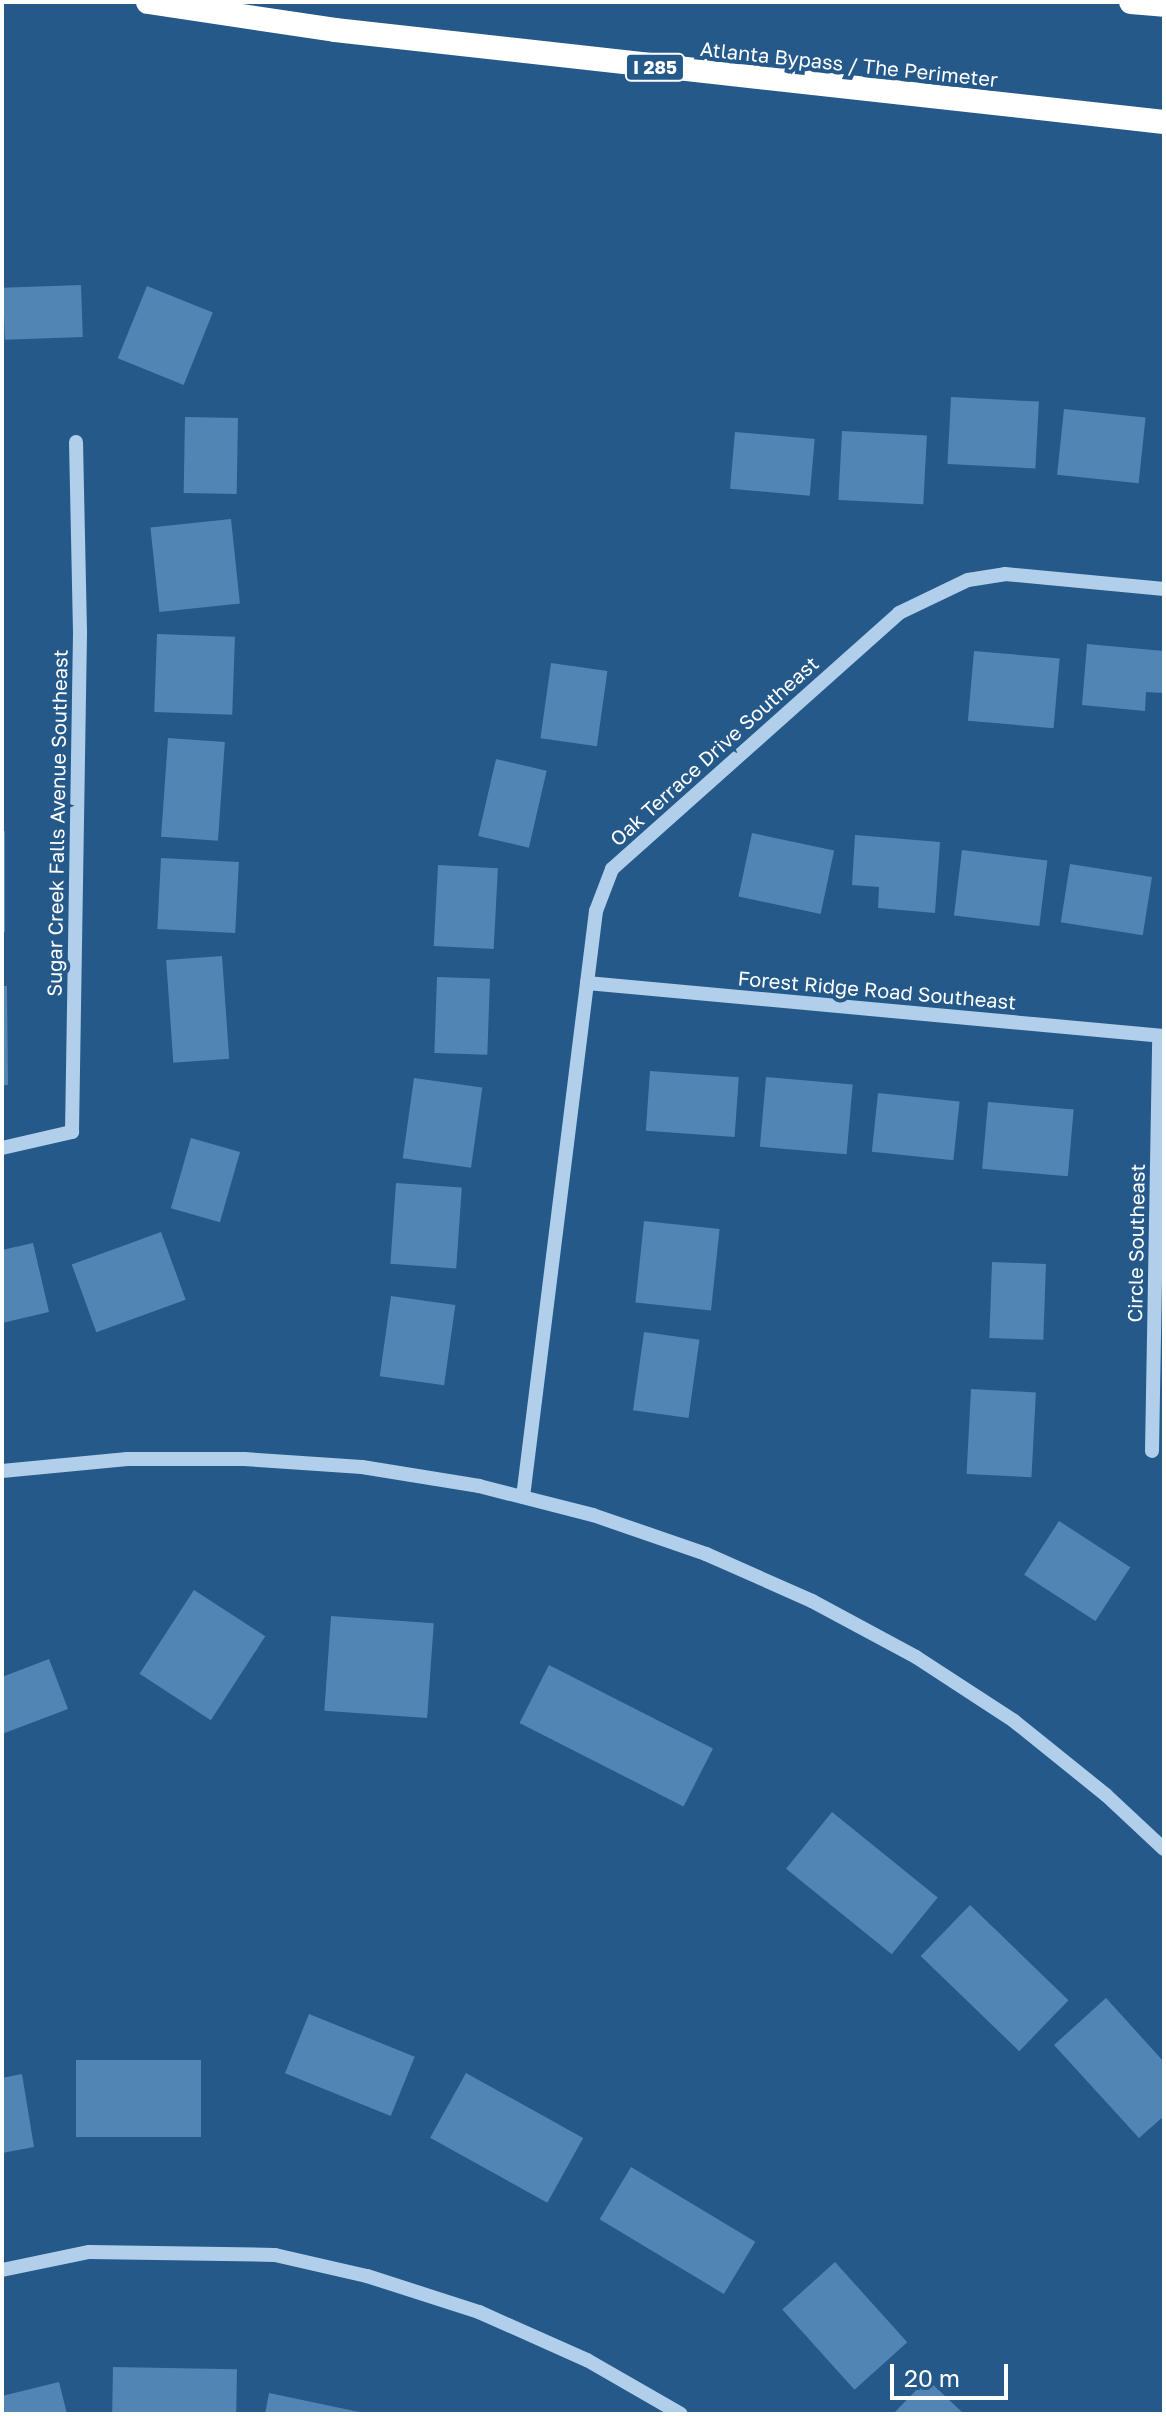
<!DOCTYPE html>
<html>
<head>
<meta charset="utf-8">
<style>
	body { margin:0 }
	#map { position:relative; width:1166px; height:2416px; overflow:hidden; background:#24598a; font-family:"Golos Text",sans-serif }
	div>[style] { position:absolute }
	.building>* { inset:0; background:#5185b3; transform-origin:0 0 }
	.minor>* { height:14px; margin:-7px; padding:0 7px; transform-origin:7px; border-radius:7px; background:#b1cfea }
	.highway>* { height:24px; margin:-12px; padding:0 12px; transform-origin:12px; border-radius:12px; background:#fff }
	span { translate:-50% -50%; white-space:nowrap; text-align:center; line-height:1.15; -webkit-text-stroke:8px #24598a; paint-order:stroke }
	.shield-label span { padding:2px 6px; background:#24598a; border:2px solid; border-radius:6px; -webkit-text-stroke-width:0 }
	.shield-label { font-size:18px; color:#fff; font-weight:700 }
	.street-label { font-size:20px; color:#fff }
	.frame { position:absolute; inset:0; border:4px solid #fff; pointer-events:none }
	.scale { position:absolute; left:890px; top:2364px; width:118px; height:36px; box-sizing:border-box; border:4px solid #fff; border-top:0; padding-left:10px; font-size:24px; line-height:28px; white-space:nowrap; color:#fff; -webkit-text-stroke:6px #24598a; paint-order:stroke }
</style>
</head>
<body>
<div id="map">
	<div class="building">
		<i style="left:81px;top:285px;width:52px;height:78px;rotate:88deg"></i>
		<i style="left:147px;top:286px;width:71px;height:78px;rotate:22deg"></i>
		<i style="left:951px;top:397px;width:88px;height:67px;rotate:3deg"></i>
		<i style="left:1064px;top:409px;width:82px;height:66px;rotate:6deg"></i>
		<i style="left:185px;top:417px;width:53px;height:76px;rotate:1deg"></i>
		<i style="left:842px;top:431px;width:85px;height:69px;rotate:3deg"></i>
		<i style="left:735px;top:432px;width:80px;height:57px;rotate:5deg"></i>
		<i style="left:231px;top:519px;width:85px;height:81px;rotate:84deg"></i>
		<i style="left:157px;top:634px;width:78px;height:78px;rotate:2deg"></i>
		<i style="clip-path:polygon(1087px 644px,1164px 651px,1164px 693px,1146px 692px,1145px 711px,1082px 705px)"></i>
		<i style="left:974px;top:651px;width:86px;height:70px;rotate:5deg"></i>
		<i style="left:551px;top:663px;width:57px;height:76px;rotate:8deg"></i>
		<i style="left:168px;top:738px;width:57px;height:99px;rotate:4deg"></i>
		<i style="left:496px;top:759px;width:52px;height:79px;rotate:13deg"></i>
		<i style="left:2px;top:831px;width:3px;height:101px"></i>
		<i style="left:752px;top:833px;width:84px;height:65px;rotate:12deg"></i>
		<i style="clip-path:polygon(855px 835px,940px 842px,935px 913px,878px 908px,879px 887px,852px 885px)"></i>
		<i style="left:962px;top:850px;width:86px;height:66px;rotate:7deg"></i>
		<i style="left:161px;top:858px;width:78px;height:71px;rotate:3deg"></i>
		<i style="left:1070px;top:864px;width:83px;height:59px;rotate:9deg"></i>
		<i style="left:438px;top:865px;width:60px;height:81px;rotate:3deg"></i>
		<i style="left:222px;top:956px;width:103px;height:56px;rotate:86deg"></i>
		<i style="left:437px;top:977px;width:53px;height:76px;rotate:2deg"></i>
		<i style="clip-path:polygon(2px 986px,7px 986px,8px 1085px,2px 1085px)"></i>
		<i style="left:650px;top:1071px;width:89px;height:60px;rotate:4deg"></i>
		<i style="left:766px;top:1077px;width:87px;height:70px;rotate:5deg"></i>
		<i style="left:414px;top:1078px;width:69px;height:81px;rotate:8deg"></i>
		<i style="left:878px;top:1093px;width:82px;height:59px;rotate:6deg"></i>
		<i style="left:988px;top:1102px;width:86px;height:67px;rotate:5deg"></i>
		<i style="left:191px;top:1138px;width:51px;height:73px;rotate:16deg"></i>
		<i style="left:396px;top:1183px;width:66px;height:81px;rotate:4deg"></i>
		<i style="left:644px;top:1221px;width:76px;height:82px;rotate:6deg"></i>
		<i style="left:161px;top:1232px;width:72px;height:95px;rotate:70deg"></i>
		<i style="clip-path:polygon(33px 1243px,49px 1312px,2px 1323px,2px 1250px)"></i>
		<i style="left:992px;top:1262px;width:54px;height:76px;rotate:2deg"></i>
		<i style="left:391px;top:1296px;width:65px;height:81px;rotate:8deg"></i>
		<i style="left:644px;top:1332px;width:56px;height:79px;rotate:8deg"></i>
		<i style="left:971px;top:1389px;width:65px;height:85px;rotate:3deg"></i>
		<i style="left:1059px;top:1521px;width:85px;height:64px;rotate:33deg"></i>
		<i style="left:194px;top:1590px;width:85px;height:100px;rotate:33deg"></i>
		<i style="left:331px;top:1616px;width:103px;height:95px;rotate:4deg"></i>
		<i style="clip-path:polygon(49px 1659px,68px 1709px,2px 1734px,2px 1677px)"></i>
		<i style="left:549px;top:1665px;width:184px;height:65px;rotate:27deg"></i>
		<i style="left:832px;top:1812px;width:136px;height:73px;rotate:39deg"></i>
		<i style="left:970px;top:1905px;width:137px;height:71px;rotate:44deg"></i>
		<i style="clip-path:polygon(1106px 1998px,1164px 2062px,1164px 2116px,1139px 2138px,1054px 2045px)"></i>
		<i style="left:309px;top:2014px;width:114px;height:64px;rotate:22deg"></i>
		<i style="left:201px;top:2060px;width:77px;height:125px;rotate:90deg"></i>
		<i style="left:466px;top:2073px;width:134px;height:74px;rotate:29deg"></i>
		<i style="clip-path:polygon(22px 2074px,34px 2147px,2px 2153px,2px 2078px)"></i>
		<i style="left:631px;top:2167px;width:145px;height:61px;rotate:31deg"></i>
		<i style="left:835px;top:2262px;width:108px;height:71px;rotate:48deg"></i>
		<i style="left:113px;top:2367px;width:124px;height:47px;rotate:1deg"></i>
		<i style="clip-path:polygon(927px 2379px,964px 2414px,893px 2414px)"></i>
		<i style="clip-path:polygon(59px 2382px,67px 2414px,2px 2414px,2px 2396px)"></i>
		<i style="clip-path:polygon(269px 2393px,364px 2413px,364px 2414px,265px 2414px)"></i>
	</div>
	<div class="minor">
		<i style="left:587px;top:983px;width:579px;rotate:5.25deg"></i>
		<i style="left:2px;top:1148px;width:72px;rotate:-12.9deg"></i>
		<i style="left:72px;top:1132px;width:500px;rotate:-89.08deg"></i>
		<i style="left:80px;top:632px;width:190px;rotate:-91.2deg"></i>
		<i style="left:1152px;top:1451px;width:415px;rotate:-89deg"></i>
		<i style="left:2px;top:1471px;width:126px;rotate:-5.5deg"></i>
		<i style="left:127px;top:1459px;width:117px"></i>
		<i style="left:244px;top:1459px;width:118px;rotate:3.9deg"></i>
		<i style="left:362px;top:1467px;width:119px;rotate:9.2deg"></i>
		<i style="left:479px;top:1486px;width:118px;rotate:14.3deg"></i>
		<i style="left:593px;top:1515px;width:120px;rotate:19deg"></i>
		<i style="left:706px;top:1554px;width:116px;rotate:23.9deg"></i>
		<i style="left:812px;top:1601px;width:118px;rotate:28.3deg"></i>
		<i style="left:916px;top:1657px;width:117px;rotate:33.1deg"></i>
		<i style="left:1014px;top:1721px;width:118px;rotate:38.8deg"></i>
		<i style="left:1106px;top:1795px;width:79px;rotate:43deg"></i>
		<i style="left:523px;top:1497px;width:591px;rotate:-82.9deg"></i>
		<i style="left:596px;top:911px;width:45px;rotate:-69.1deg"></i>
		<i style="left:612px;top:869px;width:385px;rotate:-41.7deg"></i>
		<i style="left:899px;top:613px;width:76px;rotate:-25.6deg"></i>
		<i style="left:968px;top:580px;width:37px;rotate:-9deg"></i>
		<i style="left:1005px;top:574px;width:160px;rotate:5.4deg"></i>
		<i style="left:2px;top:2270px;width:89px;rotate:-11.7deg"></i>
		<i style="left:89px;top:2252px;width:186px;rotate:0.9deg"></i>
		<i style="left:275px;top:2255px;width:94px;rotate:12.9deg"></i>
		<i style="left:367px;top:2276px;width:118px;rotate:17.8deg"></i>
		<i style="left:479px;top:2312px;width:118px;rotate:24deg"></i>
		<i style="left:587px;top:2360px;width:108px;rotate:29.9deg"></i>
	</div>
	<div class="highway">
		<i style="left:148px;top:2px;width:189px;rotate:8.5deg"></i>
		<i style="left:335px;top:30px;width:834px;rotate:6.33deg"></i>
		<i style="left:1131px;top:2px;width:33px;rotate:5deg"></i>
	</div>
	<div class="shield-label">
		<span style="left:655px;top:67px">I 285</span>
	</div>
	<div class="street-label">
		<span style="left:849px;top:64px;rotate:6deg">Atlanta Bypass / The Perimeter</span>
		<span style="left:714px;top:751px;rotate:-42deg">Oak Terrace Drive Southeast</span>
		<span style="left:57px;top:823px;rotate:-89deg">Sugar Creek Falls Avenue Southeast</span>
		<span style="left:877px;top:990px;rotate:5deg">Forest Ridge Road Southeast</span>
		<span style="left:1136px;top:1243px;rotate:-89deg">Circle Southeast</span>
	</div>
	<div class="frame"></div>
	<div class="scale">20 m</div>
</div>
</body>
</html>
